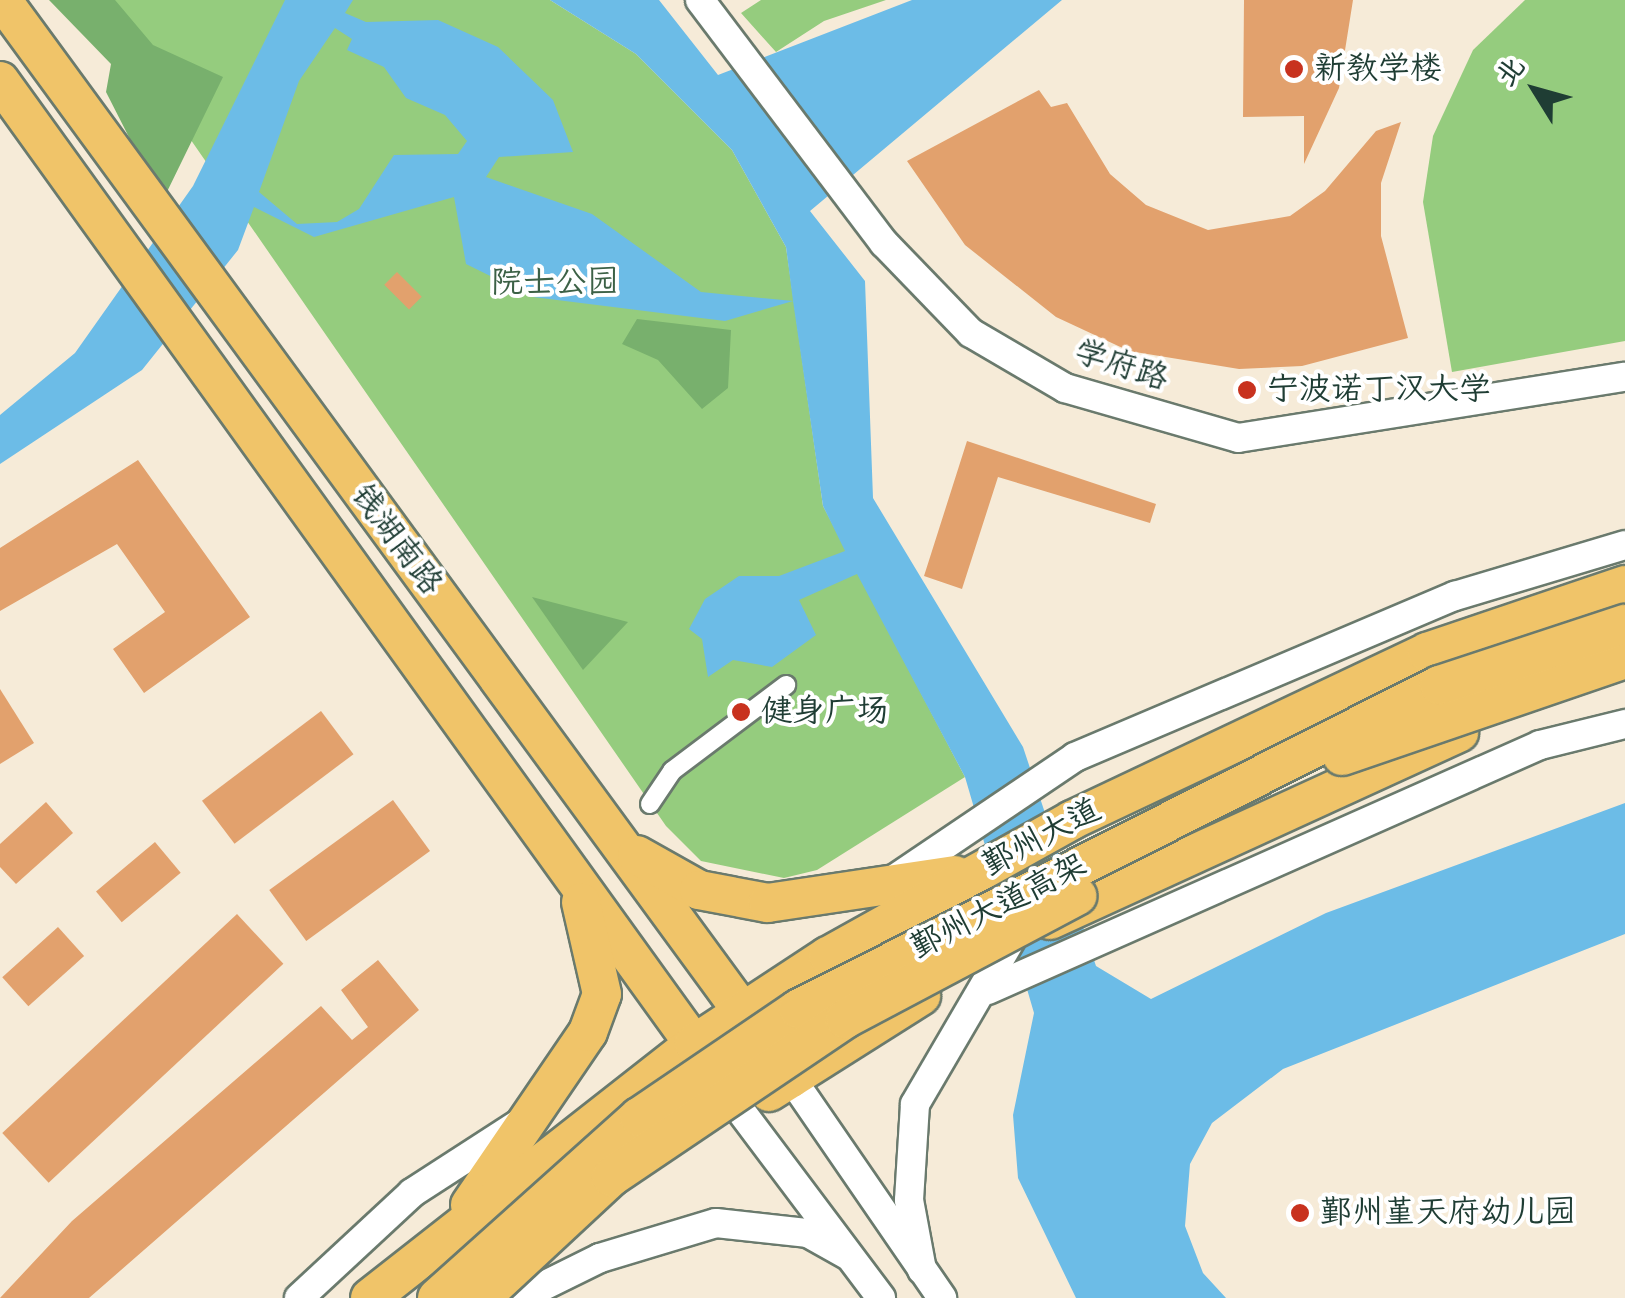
<!DOCTYPE html>
<html>
<head>
<meta charset="utf-8">
<style>
	body { margin:0 }
	#map { position:relative; width:1625px; height:1298px; overflow:hidden; background:#f6ebd8; font-family:"Architects Daughter","LXGW WenKai TC",sans-serif }
	div>[style] { position:absolute }
	.green>* { inset:0; background:#95cc7e }
	.forest>* { inset:0; background:#78b06d }
	.water>* { inset:0; background:#6cbce7 }
	.building>* { inset:0; background:#e2a16d; transform-origin:0 0 }
	.roads { filter:drop-shadow(2px 0 #6a7a6d) drop-shadow(-2px 0 #6a7a6d) drop-shadow(0 2px #6a7a6d) drop-shadow(0 -2px #6a7a6d) }
	.pedestrian>* { height:18px; margin:-9px; padding:0 9px; transform-origin:9px; border-radius:9px; background:#fff }
	.tertiary>* { height:28px; margin:-14px; padding:0 14px; transform-origin:14px; border-radius:14px; background:#fff }
	.primary>* { height:38px; margin:-19px; padding:0 19px; transform-origin:19px; border-radius:19px; background:#f0c469 }
	.bridges { filter:drop-shadow(2px 0 #6a7a6d) drop-shadow(-2px 0 #6a7a6d) drop-shadow(0 2px #6a7a6d) drop-shadow(0 -2px #6a7a6d) }
	.trunk-bridge>* { height:38px; margin:-19px; padding:0 19px; transform-origin:19px; border-radius:19px; background:#f0c469 }
	.dots>* { width:28px; height:28px; translate:-50% -50%; box-sizing:border-box; border:5px solid #fff; border-radius:50% }
	span { translate:-50% -50%; white-space:nowrap; text-align:center; line-height:1.15; -webkit-text-stroke:8px #fff; paint-order:stroke }
	.poi-label { font-size:32px; color:#1f3d34 }
	.left { translate:0 -50%; text-align:left }
	.park-label { font-size:32px; color:#3c6146 }
	.street-label { font-size:32px; color:#1f3d34 }
	.north { position:absolute; left:1485px; top:40px; width:100px; height:100px; -webkit-text-stroke:8px #fff; paint-order:stroke; rotate:307deg; font-size:28px; font-weight:700; line-height:40px; text-align:center; color:#1f3d34 }
	.north::after { content:''; display:block; margin:auto; width:35px; height:45px; background:#1f3d34; clip-path:polygon(50% 0,100% 100%,50% 72%,0 100%) }
</style>
</head>
<body>
<div id="map">
	<div class="green">
		<i style="clip-path:polygon(94px 0,550px 0,636px 54px,732px 150px,786px 247px,823px 506px,965px 777px,817px 870px,784px 878px,701px 861px,666px 826px)"></i>
		<i style="clip-path:polygon(761px 0,886px 0,824px 21px,776px 52px,741px 13px)"></i>
		<i style="clip-path:polygon(1525px 0,1625px 0,1625px 341px,1452px 372px,1423px 202px,1433px 136px,1473px 50px)"></i>
	</div>
	<div class="forest">
		<i style="clip-path:polygon(49px 0,115px 0,153px 45px,223px 77px,162px 202px,106px 92px,111px 64px)"></i>
		<i style="clip-path:polygon(637px 319px,731px 330px,728px 388px,702px 409px,658px 360px,622px 344px)"></i>
		<i style="clip-path:polygon(532px 597px,628px 622px,583px 670px)"></i>
	</div>
	<div class="water">
		<i style="clip-path:polygon(evenodd,285px 0,353px 0,345px 13px,366px 22px,438px 20px,498px 47px,553px 100px,573px 152px,499px 157px,486px 177px,592px 214px,701px 292px,793px 301px,786px 247px,732px 150px,636px 54px,550px 0,659px 0,718px 75px,912px 0,1062px 0,810px 211px,865px 281px,873px 498px,1023px 747px,1096px 966px,1151px 999px,1326px 913px,1625px 803px,1625px 934px,1283px 1069px,1212px 1123px,1190px 1164px,1185px 1226px,1203px 1273px,1226px 1298px,1076px 1298px,1018px 1178px,1013px 1115px,1034px 1013px,965px 777px,857px 574px,799px 600px,816px 635px,772px 667px,733px 660px,708px 677px,702px 639px,689px 629px,705px 599px,739px 576px,779px 576px,845px 551px,823px 506px,793px 301px,725px 321px,533px 297px,466px 264px,454px 197px,314px 237px,254px 207px,238px 250px,142px 370px,0 464px,0 415px,75px 353px,193px 186px,285px 0,335px 28px,352px 39px,347px 50px,384px 67px,406px 98px,445px 115px,467px 141px,458px 154px,394px 155px,359px 209px,337px 222px,297px 224px,259px 192px,299px 81px,335px 28px)"></i>
	</div>
	<div class="building">
		<i style="clip-path:polygon(1244px 0,1353px 0,1339px 88px,1304px 164px,1304px 116px,1243px 117px)"></i>
		<i style="clip-path:polygon(1039px 90px,1051px 107px,1067px 103px,1110px 174px,1146px 205px,1208px 230px,1290px 216px,1325px 191px,1376px 131px,1401px 122px,1381px 183px,1381px 236px,1408px 338px,1302px 366px,1239px 369px,1129px 351px,1056px 317px,965px 245px,907px 161px)"></i>
		<i style="left:397px;top:272px;width:35px;height:18px;rotate:45deg"></i>
		<i style="clip-path:polygon(967px 441px,1156px 504px,1150px 523px,998px 477px,962px 589px,924px 576px)"></i>
		<i style="clip-path:polygon(138px 460px,250px 617px,144px 693px,113px 649px,165px 612px,117px 544px,0 611px,0 548px)"></i>
		<i style="clip-path:polygon(0 689px,34px 743px,0 764px)"></i>
		<i style="left:321px;top:711px;width:54px;height:149px;rotate:53deg"></i>
		<i style="left:393px;top:800px;width:63px;height:153px;rotate:54deg"></i>
		<i style="clip-path:polygon(46px 802px,73px 833px,16px 884px,0 867px,0 844px)"></i>
		<i style="left:155px;top:842px;width:40px;height:77px;rotate:50deg"></i>
		<i style="left:237px;top:914px;width:68px;height:321px;rotate:47deg"></i>
		<i style="left:58px;top:927px;width:39px;height:75px;rotate:48deg"></i>
		<i style="clip-path:polygon(378px 960px,419px 1010px,89px 1298px,0 1298px,72px 1221px,321px 1006px,352px 1040px,368px 1027px,341px 990px)"></i>
	</div>
	<div class="roads">
		<div class="pedestrian">
			<i style="left:650px;top:804px;width:40px;rotate:-56deg"></i>
			<i style="left:672px;top:771px;width:143px;rotate:-37deg"></i>
		</div>
		<div class="tertiary">
			<i style="left:700px;top:0;width:305px;rotate:52.9deg"></i>
			<i style="left:884px;top:243px;width:125px;rotate:46deg"></i>
			<i style="left:971px;top:333px;width:109px;rotate:30.3deg"></i>
			<i style="left:1065px;top:388px;width:180px;rotate:16.1deg"></i>
			<i style="left:1238px;top:438px;width:392px;rotate:-9deg"></i>
			<i style="left:890px;top:882px;width:223px;rotate:-34deg"></i>
			<i style="left:1075px;top:757px;width:413px;rotate:-23deg"></i>
			<i style="left:1455px;top:596px;width:177px;rotate:-16.7deg"></i>
			<i style="left:988px;top:990px;width:604px;rotate:-23.93deg"></i>
			<i style="left:1540px;top:745px;width:88px;rotate:-13.9deg"></i>
			<i style="left:791px;top:1078px;width:267px;rotate:55.5deg"></i>
			<i style="left:740px;top:1110px;width:235px;rotate:53.1deg"></i>
			<i style="left:922px;top:1270px;width:71px;rotate:-100.5deg"></i>
			<i style="left:909px;top:1200px;width:96px;rotate:-86.4deg"></i>
			<i style="left:915px;top:1104px;width:190px;rotate:-59.7deg"></i>
			<i style="left:299px;top:1298px;width:154px;rotate:-42.9deg"></i>
			<i style="left:412px;top:1193px;width:129px;rotate:-32.9deg"></i>
			<i style="left:519px;top:1298px;width:90px;rotate:-26.3deg"></i>
			<i style="left:600px;top:1258px;width:121px;rotate:-16.8deg"></i>
			<i style="left:716px;top:1223px;width:93px;rotate:6.2deg"></i>
			<i style="left:808px;top:1233px;width:45px;rotate:29.4deg"></i>
		</div>
		<div class="primary">
			<i style="left:2px;top:0;width:1336px;rotate:53.8deg"></i>
			<i style="left:0;top:81px;width:1213px;rotate:54.23deg"></i>
			<i style="left:637px;top:855px;width:71px;rotate:29.4deg"></i>
			<i style="left:699px;top:890px;width:70px;rotate:10.7deg"></i>
			<i style="left:768px;top:903px;width:189px;rotate:-8.5deg"></i>
			<i style="left:1050px;top:920px;width:450px;rotate:-24.6deg"></i>
			<i style="left:769px;top:1092px;width:180px;rotate:-32.3deg"></i>
			<i style="left:470px;top:1205px;width:209px;rotate:-55.7deg"></i>
			<i style="left:588px;top:1032px;width:40px;rotate:-69.8deg"></i>
			<i style="left:602px;top:994px;width:94px;rotate:-102.9deg"></i>
			<i style="left:370px;top:1298px;width:412px;rotate:-38.1deg"></i>
			<i style="left:694px;top:1044px;width:160px;rotate:-33.3deg"></i>
			<i style="left:828px;top:956px;width:279px;rotate:-29.1deg"></i>
			<i style="left:1072px;top:820px;width:393px;rotate:-25.3deg"></i>
			<i style="left:1427px;top:652px;width:209px;rotate:-18.7deg"></i>
		</div>
	</div>
	<div class="bridges">
		<div class="trunk-bridge">
			<i style="left:1342px;top:756px;width:299px;rotate:-18.9deg"></i>
			<i style="left:437px;top:1298px;width:271px;rotate:-41.9deg"></i>
			<i style="left:639px;top:1117px;width:192px;rotate:-34.2deg"></i>
			<i style="left:798px;top:1009px;width:718px;rotate:-26.81deg"></i>
			<i style="left:1439px;top:685px;width:196px;rotate:-18.2deg"></i>
			<i style="left:481px;top:1298px;width:178px;rotate:-42.9deg"></i>
			<i style="left:611px;top:1177px;width:282px;rotate:-34deg"></i>
			<i style="left:845px;top:1019px;width:263px;rotate:-27.9deg"></i>
		</div>
	</div>
	<div class="dots">
		<i style="left:1294px;top:69px;background:#c8321e"></i>
		<i style="left:1247px;top:390px;background:#c8321e"></i>
		<i style="left:741px;top:712px;background:#c8321e"></i>
		<i style="left:1300px;top:1213px;background:#c8321e"></i>
	</div>
	<div class="poi-label">
		<span class="left" style="left:1314px;top:69px">新教学楼</span>
		<span class="left" style="left:1267px;top:390px">宁波诺丁汉大学</span>
		<span class="left" style="left:761px;top:712px">健身广场</span>
		<span class="left" style="left:1320px;top:1213px">鄞州堇天府幼儿园</span>
	</div>
	<div class="park-label">
		<span style="left:555px;top:283px">院士公园</span>
	</div>
	<div class="street-label">
		<span style="left:1121px;top:366px;rotate:18deg">学府路</span>
		<span style="left:396px;top:540px;rotate:53deg">钱湖南路</span>
		<span style="left:1042px;top:838px;rotate:-28deg">鄞州大道</span>
		<span style="left:999px;top:907px;rotate:-27deg">鄞州大道高架</span>
	</div>
	<div class="north">北</div>
</div>
</body>
</html>
